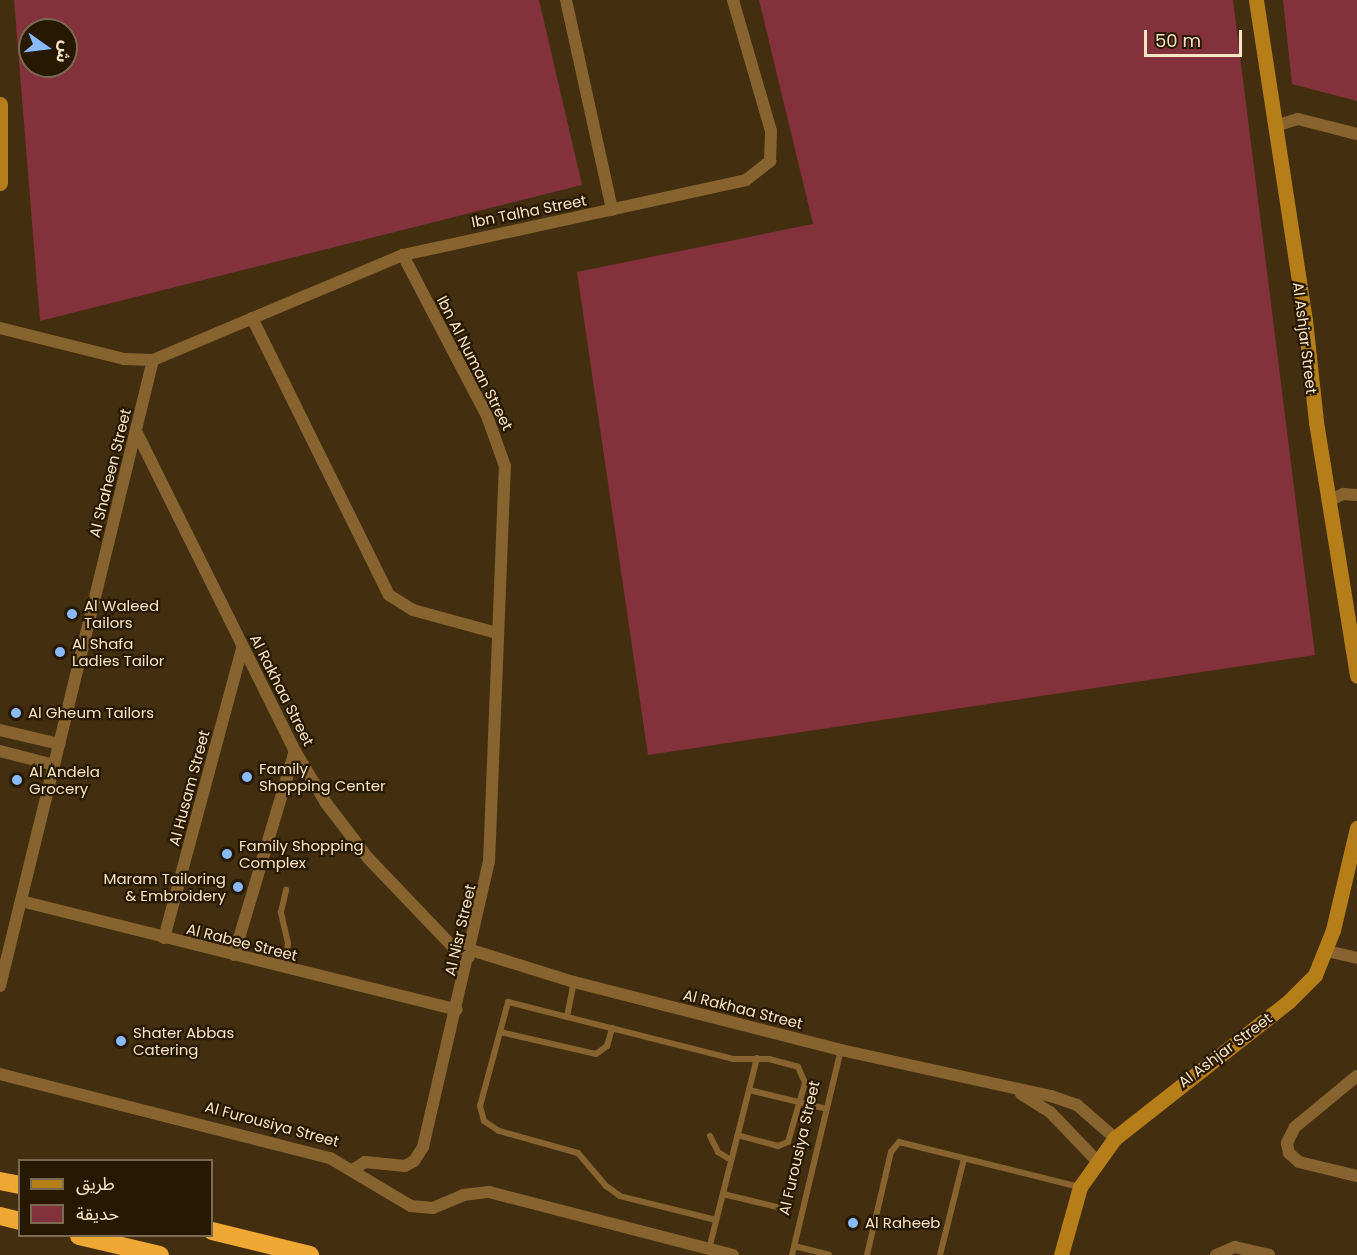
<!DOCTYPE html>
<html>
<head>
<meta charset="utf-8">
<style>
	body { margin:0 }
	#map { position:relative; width:1357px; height:1255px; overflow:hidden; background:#432f10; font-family:Poppins,"Noto Sans Arabic",sans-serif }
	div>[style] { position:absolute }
	.green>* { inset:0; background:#83313b }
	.lane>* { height:6px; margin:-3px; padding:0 3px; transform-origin:3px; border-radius:3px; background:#87642f }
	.street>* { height:12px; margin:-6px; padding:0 6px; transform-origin:6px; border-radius:6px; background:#87642f }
	.secondary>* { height:15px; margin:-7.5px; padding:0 7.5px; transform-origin:7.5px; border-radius:7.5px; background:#b67e19 }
	.highway>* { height:18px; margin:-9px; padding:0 9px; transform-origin:9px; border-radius:9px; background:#eea833 }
	.dots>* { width:16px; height:16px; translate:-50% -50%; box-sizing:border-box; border:3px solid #271801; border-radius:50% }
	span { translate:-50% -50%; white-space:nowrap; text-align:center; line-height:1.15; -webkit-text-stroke:4.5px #271801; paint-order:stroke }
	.street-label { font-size:15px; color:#f9e4c6 }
	.poi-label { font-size:15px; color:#f9e4c6 }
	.left { translate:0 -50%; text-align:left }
	.right { translate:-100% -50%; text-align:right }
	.legend { position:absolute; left:18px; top:1159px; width:195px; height:78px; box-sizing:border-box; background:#271801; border:2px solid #7b6a50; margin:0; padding:8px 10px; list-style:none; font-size:18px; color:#f9e4c6 }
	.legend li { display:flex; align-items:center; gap:12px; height:30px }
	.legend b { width:30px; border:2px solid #7b6a50 }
	.north { position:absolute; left:18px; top:18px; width:60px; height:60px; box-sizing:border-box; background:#271801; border:2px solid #7b6a50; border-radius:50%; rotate:104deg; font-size:16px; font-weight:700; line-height:24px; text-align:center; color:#f9e4c6 }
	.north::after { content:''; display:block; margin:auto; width:21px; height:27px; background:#88bafc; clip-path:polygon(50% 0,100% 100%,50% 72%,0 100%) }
	.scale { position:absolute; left:1144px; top:30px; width:98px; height:27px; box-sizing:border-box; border:3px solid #f9e4c6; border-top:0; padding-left:8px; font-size:18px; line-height:21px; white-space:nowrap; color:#f9e4c6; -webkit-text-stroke:4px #271801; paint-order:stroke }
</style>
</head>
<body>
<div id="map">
	<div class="green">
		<i style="clip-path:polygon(evenodd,14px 0,539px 0,582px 185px,40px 321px,14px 0,30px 30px,66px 30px,66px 66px,30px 66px,30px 30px)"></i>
		<i style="clip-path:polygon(759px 0,1233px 0,1315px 655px,648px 755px,577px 272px,813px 224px)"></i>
		<i style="clip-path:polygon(1283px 0,1357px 0,1357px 101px,1292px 84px)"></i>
	</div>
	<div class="lane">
		<i style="left:285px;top:967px;width:24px;rotate:-83deg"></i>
		<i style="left:288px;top:943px;width:32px;rotate:-103deg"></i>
		<i style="left:281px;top:912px;width:23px;rotate:-77deg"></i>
		<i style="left:567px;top:1017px;width:36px;rotate:-79deg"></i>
		<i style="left:500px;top:1032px;width:98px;rotate:12.9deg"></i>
		<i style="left:596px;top:1054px;width:14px;rotate:-36deg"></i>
		<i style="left:607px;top:1046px;width:19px;rotate:-74deg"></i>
		<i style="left:749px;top:1090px;width:80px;rotate:13.7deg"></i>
		<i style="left:710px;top:1136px;width:18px;rotate:63deg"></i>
		<i style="left:718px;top:1152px;width:15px;rotate:32deg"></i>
		<i style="left:723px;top:1194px;width:56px;rotate:13.5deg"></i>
		<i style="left:716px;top:1220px;width:99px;rotate:-166deg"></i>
		<i style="left:620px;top:1196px;width:17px;rotate:-144deg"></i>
		<i style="left:606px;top:1186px;width:43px;rotate:-130.3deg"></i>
		<i style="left:578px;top:1153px;width:82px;rotate:-164.4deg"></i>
		<i style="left:499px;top:1131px;width:18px;rotate:-146deg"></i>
		<i style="left:484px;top:1121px;width:16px;rotate:-105deg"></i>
		<i style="left:480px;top:1106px;width:108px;rotate:-74.9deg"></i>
		<i style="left:508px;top:1002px;width:233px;rotate:14.2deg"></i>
		<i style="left:734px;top:1059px;width:35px"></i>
		<i style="left:769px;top:1059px;width:30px;rotate:15deg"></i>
		<i style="left:798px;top:1067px;width:17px;rotate:66deg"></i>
		<i style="left:805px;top:1083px;width:61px;rotate:106.1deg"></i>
		<i style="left:788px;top:1142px;width:11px;rotate:158deg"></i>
		<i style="left:778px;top:1146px;width:42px;rotate:-165deg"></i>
		<i style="left:794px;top:1246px;width:36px;rotate:14deg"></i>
		<i style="left:709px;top:1249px;width:197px;rotate:-75.9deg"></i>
		<i style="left:792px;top:1255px;width:211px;rotate:-76.6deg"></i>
		<i style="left:867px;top:1255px;width:106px;rotate:-76.9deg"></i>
		<i style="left:891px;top:1152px;width:13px;rotate:-51deg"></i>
		<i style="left:899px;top:1142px;width:187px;rotate:14deg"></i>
		<i style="left:940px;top:1255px;width:99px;rotate:-76deg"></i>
	</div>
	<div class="street">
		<i style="left:566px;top:0;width:215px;rotate:77.6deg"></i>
		<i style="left:1275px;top:126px;width:24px;rotate:-17deg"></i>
		<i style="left:1298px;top:119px;width:61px;rotate:14.3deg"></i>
		<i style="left:252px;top:318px;width:309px;rotate:63.7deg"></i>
		<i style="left:389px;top:595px;width:28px;rotate:32deg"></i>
		<i style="left:413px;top:610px;width:87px;rotate:15.3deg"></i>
		<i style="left:0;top:328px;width:128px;rotate:14deg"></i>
		<i style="left:124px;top:359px;width:29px;rotate:2deg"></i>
		<i style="left:153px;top:360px;width:271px;rotate:-22.8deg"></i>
		<i style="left:403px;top:255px;width:351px;rotate:-12.3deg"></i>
		<i style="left:746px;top:180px;width:31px;rotate:-38deg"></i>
		<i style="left:770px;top:161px;width:30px;rotate:-88deg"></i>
		<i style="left:771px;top:131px;width:136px;rotate:-106.2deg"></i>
		<i style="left:136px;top:431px;width:357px;rotate:63.6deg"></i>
		<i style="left:295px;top:751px;width:61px;rotate:59.2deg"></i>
		<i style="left:326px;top:803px;width:69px;rotate:52.6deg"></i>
		<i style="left:368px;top:858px;width:126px;rotate:46.3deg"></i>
		<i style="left:455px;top:949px;width:16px;rotate:30deg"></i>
		<i style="left:1328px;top:501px;width:17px;rotate:-25deg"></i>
		<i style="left:1343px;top:494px;width:14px;rotate:4deg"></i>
		<i style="left:0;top:730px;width:61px;rotate:13.3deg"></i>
		<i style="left:0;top:751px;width:56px;rotate:14.5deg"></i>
		<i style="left:21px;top:901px;width:449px;rotate:14deg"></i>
		<i style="left:164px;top:938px;width:302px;rotate:-74.9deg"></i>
		<i style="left:471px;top:950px;width:108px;rotate:17.3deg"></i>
		<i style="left:574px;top:982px;width:276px;rotate:14.3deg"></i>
		<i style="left:841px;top:1050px;width:215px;rotate:12.4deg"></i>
		<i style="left:1051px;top:1096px;width:28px;rotate:19deg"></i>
		<i style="left:1077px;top:1105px;width:50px;rotate:41deg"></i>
		<i style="left:1327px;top:951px;width:31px;rotate:13deg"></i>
		<i style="left:234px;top:955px;width:213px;rotate:-73.4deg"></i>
		<i style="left:0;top:986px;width:644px;rotate:-76.27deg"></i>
		<i style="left:0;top:1074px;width:341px;rotate:14.3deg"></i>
		<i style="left:330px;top:1158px;width:94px;rotate:30.7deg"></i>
		<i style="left:411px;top:1206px;width:22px;rotate:5deg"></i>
		<i style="left:433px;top:1208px;width:33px;rotate:-23deg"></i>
		<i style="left:463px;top:1195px;width:26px;rotate:-7deg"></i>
		<i style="left:489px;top:1192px;width:252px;rotate:14.5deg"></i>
		<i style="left:1357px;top:1076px;width:80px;rotate:140.6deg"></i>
		<i style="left:1295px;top:1127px;width:18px;rotate:117deg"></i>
		<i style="left:1287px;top:1143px;width:10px;rotate:79deg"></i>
		<i style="left:1289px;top:1153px;width:13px;rotate:42deg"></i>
		<i style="left:1299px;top:1162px;width:60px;rotate:13.6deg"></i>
		<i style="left:1021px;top:1094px;width:34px;rotate:32deg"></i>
		<i style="left:1050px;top:1112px;width:66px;rotate:46.2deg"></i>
		<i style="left:354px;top:1169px;width:13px;rotate:-32deg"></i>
		<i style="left:365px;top:1162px;width:40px;rotate:5.7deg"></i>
		<i style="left:405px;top:1166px;width:10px;rotate:-29deg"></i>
		<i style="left:414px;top:1161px;width:17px;rotate:-57deg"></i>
		<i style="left:423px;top:1147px;width:293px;rotate:-77deg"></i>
		<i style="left:489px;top:862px;width:396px;rotate:-87.7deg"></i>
		<i style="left:505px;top:466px;width:53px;rotate:-109.8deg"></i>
		<i style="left:487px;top:416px;width:182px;rotate:-117.6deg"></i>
		<i style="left:1216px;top:1255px;width:21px;rotate:-23deg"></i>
		<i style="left:1235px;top:1247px;width:35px;rotate:13deg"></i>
	</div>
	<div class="secondary">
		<i style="left:1256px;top:0;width:324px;rotate:81.3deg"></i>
		<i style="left:1305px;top:320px;width:103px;rotate:83.8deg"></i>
		<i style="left:1316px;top:422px;width:257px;rotate:80.8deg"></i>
		<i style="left:0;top:104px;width:79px;rotate:90deg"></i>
		<i style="left:1061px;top:1255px;width:71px;rotate:-74.4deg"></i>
		<i style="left:1080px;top:1187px;width:60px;rotate:-54.5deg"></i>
		<i style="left:1115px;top:1138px;width:221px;rotate:-38.2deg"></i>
		<i style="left:1289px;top:1001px;width:37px;rotate:-45deg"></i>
		<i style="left:1315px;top:975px;width:48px;rotate:-68.2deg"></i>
		<i style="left:1333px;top:930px;width:105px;rotate:-76.8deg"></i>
	</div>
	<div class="highway">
		<i style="left:0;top:1181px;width:20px;rotate:11deg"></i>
		<i style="left:0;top:1216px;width:21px;rotate:14deg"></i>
		<i style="left:212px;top:1231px;width:101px;rotate:13.8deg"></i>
		<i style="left:79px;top:1236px;width:83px;rotate:13.2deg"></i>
	</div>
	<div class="dots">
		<i style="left:72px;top:614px;background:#88bafc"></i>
		<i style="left:60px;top:652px;background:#88bafc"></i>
		<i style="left:16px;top:713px;background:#88bafc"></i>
		<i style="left:247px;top:777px;background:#88bafc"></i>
		<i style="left:17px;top:780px;background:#88bafc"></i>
		<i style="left:227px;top:854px;background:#88bafc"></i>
		<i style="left:238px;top:887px;background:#88bafc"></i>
		<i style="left:121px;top:1041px;background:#88bafc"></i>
		<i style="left:853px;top:1223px;background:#88bafc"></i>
	</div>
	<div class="street-label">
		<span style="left:529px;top:211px;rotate:-11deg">Ibn Talha Street</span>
		<span style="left:1305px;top:338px;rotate:83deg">Al Ashjar Street</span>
		<span style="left:475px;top:363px;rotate:63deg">Ibn Al Numan Street</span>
		<span style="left:110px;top:473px;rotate:-76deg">Al Shaheen Street</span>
		<span style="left:282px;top:690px;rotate:63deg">Al Rakhaa Street</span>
		<span style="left:189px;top:788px;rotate:-75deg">Al Husam Street</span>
		<span style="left:460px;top:930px;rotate:-77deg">Al Nisr Street</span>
		<span style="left:242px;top:942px;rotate:14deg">Al Rabee Street</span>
		<span style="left:743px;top:1009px;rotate:14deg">Al Rakhaa Street</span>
		<span style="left:1225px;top:1050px;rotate:-37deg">Al Ashjar Street</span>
		<span style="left:272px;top:1124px;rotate:15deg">Al Furousiya Street</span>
		<span style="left:799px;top:1148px;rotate:-77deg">Al Furousiya Street</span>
	</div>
	<div class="poi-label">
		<span class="left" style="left:84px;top:614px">Al Waleed<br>Tailors</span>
		<span class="left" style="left:72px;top:652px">Al Shafa<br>Ladies Tailor</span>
		<span class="left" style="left:28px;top:713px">Al Gheum Tailors</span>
		<span class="left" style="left:259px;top:777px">Family<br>Shopping Center</span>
		<span class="left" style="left:29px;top:780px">Al Andela<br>Grocery</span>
		<span class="left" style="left:239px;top:854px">Family Shopping<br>Complex</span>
		<span class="right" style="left:226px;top:887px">Maram Tailoring<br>&amp; Embroidery</span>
		<span class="left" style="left:133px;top:1041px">Shater Abbas<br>Catering</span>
		<span class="left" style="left:865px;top:1223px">Al Raheeb</span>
	</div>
	<ul class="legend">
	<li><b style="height:8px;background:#b67e19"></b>طريق</li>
	<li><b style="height:16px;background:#83313b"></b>حديقة</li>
	</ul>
	<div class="north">ش</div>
	<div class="scale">50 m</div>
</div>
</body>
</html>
